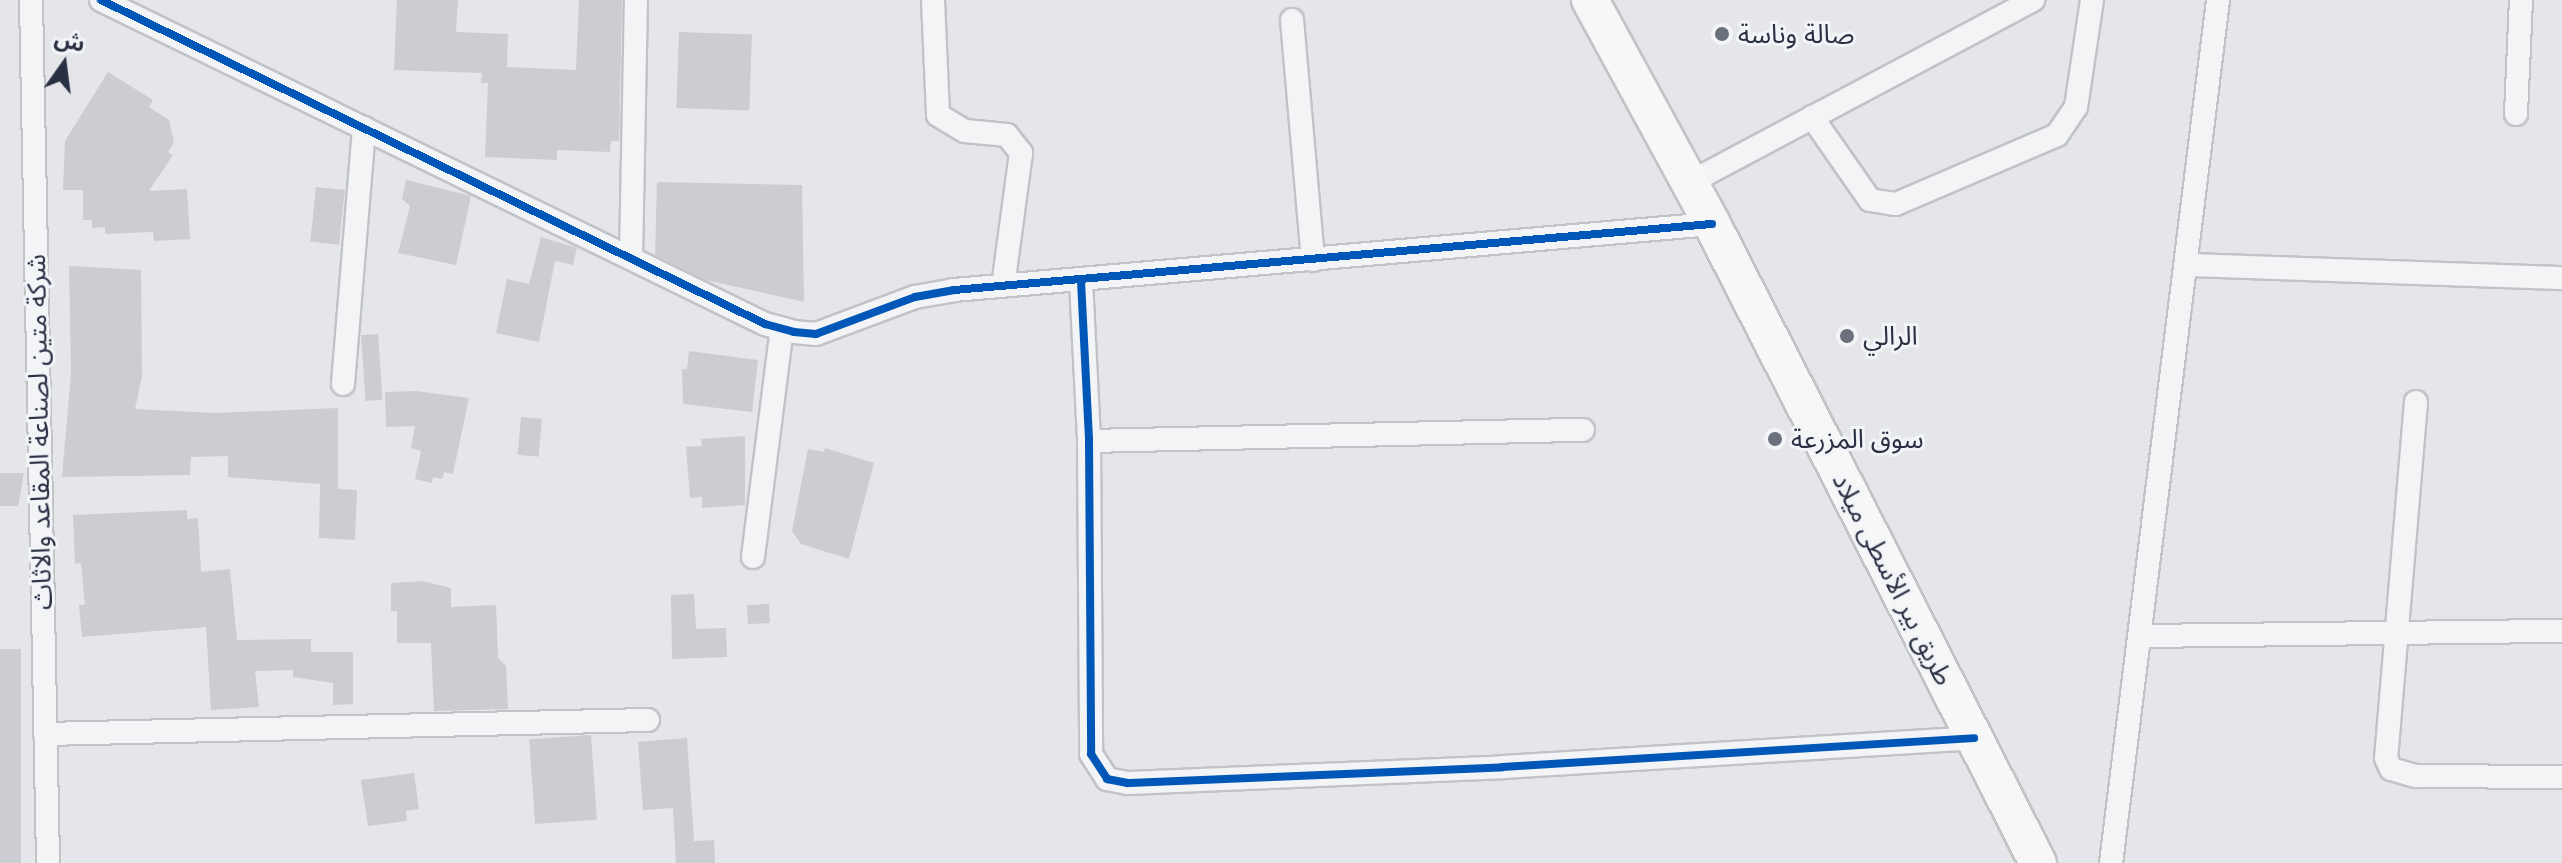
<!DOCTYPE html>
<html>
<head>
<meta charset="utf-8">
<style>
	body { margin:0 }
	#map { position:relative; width:2562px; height:863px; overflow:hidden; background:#e4e6e9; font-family:"PT Sans","Noto Sans Arabic",sans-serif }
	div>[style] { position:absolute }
	.building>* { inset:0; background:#cbcdd1; transform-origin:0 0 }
	.roads { filter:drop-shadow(2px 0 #c1c3c7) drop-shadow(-2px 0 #c1c3c7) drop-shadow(0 2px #c1c3c7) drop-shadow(0 -2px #c1c3c7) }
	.street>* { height:22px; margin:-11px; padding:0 11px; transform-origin:11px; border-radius:11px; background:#f3f4f6 }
	.primary>* { height:36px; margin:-18px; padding:0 18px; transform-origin:18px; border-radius:18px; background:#f7f7f7 }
	.cycleway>* { height:8px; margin:-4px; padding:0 4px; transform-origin:4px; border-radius:4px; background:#0057b8 }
	.dots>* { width:22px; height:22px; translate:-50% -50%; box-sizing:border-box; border:4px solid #f2f4f8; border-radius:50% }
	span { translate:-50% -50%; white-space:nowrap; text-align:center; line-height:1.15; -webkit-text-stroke:6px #f2f4f8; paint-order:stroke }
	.poi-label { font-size:26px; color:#2a3043 }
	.left { translate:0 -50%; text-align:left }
	.street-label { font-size:26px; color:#2a3043 }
	.north { position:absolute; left:24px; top:24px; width:80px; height:80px; -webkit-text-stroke:6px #f2f4f8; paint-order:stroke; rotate:14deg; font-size:22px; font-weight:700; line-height:32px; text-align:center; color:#2a3043 }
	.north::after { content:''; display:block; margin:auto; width:28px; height:36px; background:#2a3043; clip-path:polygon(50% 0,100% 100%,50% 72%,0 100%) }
</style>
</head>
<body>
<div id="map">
	<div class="building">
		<i style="clip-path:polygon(397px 0,458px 0,456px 32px,508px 34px,507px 67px,576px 70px,579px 0,622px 0,619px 141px,611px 141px,610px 152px,557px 150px,557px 160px,485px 157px,488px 83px,481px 83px,482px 73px,394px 70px)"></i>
		<i style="left:679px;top:32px;width:73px;height:76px;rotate:2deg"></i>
		<i style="clip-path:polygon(108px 72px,153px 100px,149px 107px,169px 120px,174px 142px,168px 152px,173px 155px,149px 191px,187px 189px,190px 239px,154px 241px,153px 232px,105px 234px,105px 227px,92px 228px,92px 220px,83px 220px,83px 190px,63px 190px,65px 141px)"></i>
		<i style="clip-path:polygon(406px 180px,471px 196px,456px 265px,398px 253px,410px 206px,402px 199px)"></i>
		<i style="clip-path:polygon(657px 182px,802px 185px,804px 302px,706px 280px,655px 255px)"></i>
		<i style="left:316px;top:187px;width:29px;height:55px;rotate:6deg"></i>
		<i style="clip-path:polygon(541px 237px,577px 248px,573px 265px,555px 261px,539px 342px,496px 333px,507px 279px,529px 284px)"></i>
		<i style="clip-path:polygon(69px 266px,141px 270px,142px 376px,135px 409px,215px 413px,338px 408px,338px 489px,357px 490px,355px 540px,319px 538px,320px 484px,228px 477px,228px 456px,191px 457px,190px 475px,62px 477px,71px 373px)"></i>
		<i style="left:378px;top:334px;width:66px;height:17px;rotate:86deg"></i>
		<i style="clip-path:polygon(689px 351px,758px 360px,752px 412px,683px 404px,682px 369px,687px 369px)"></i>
		<i style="clip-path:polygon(416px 391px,469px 398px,453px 474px,444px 472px,442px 479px,433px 477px,432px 483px,415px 479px,421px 451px,411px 448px,415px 426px,386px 427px,385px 392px)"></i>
		<i style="left:521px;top:417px;width:21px;height:38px;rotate:5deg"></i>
		<i style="clip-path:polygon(745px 436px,745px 505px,702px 508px,702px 497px,690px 498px,686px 447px,702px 446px,701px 439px)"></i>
		<i style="clip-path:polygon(825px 448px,874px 463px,849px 559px,801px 544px,792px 531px,808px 449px,824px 452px)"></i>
		<i style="clip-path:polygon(0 473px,24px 473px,18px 506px,0 506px)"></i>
		<i style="clip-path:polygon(187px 510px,187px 519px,198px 518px,201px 572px,230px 569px,237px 640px,311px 639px,311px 652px,353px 652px,353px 704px,333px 705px,333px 683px,293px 677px,293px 670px,255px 671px,259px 707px,211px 710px,206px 627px,82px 637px,79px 605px,85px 605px,81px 563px,75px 564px,73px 515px)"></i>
		<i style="clip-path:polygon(422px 581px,451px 588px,451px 607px,496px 605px,498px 658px,506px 666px,508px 709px,434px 711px,431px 643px,397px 643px,397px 611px,391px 611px,391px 583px)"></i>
		<i style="clip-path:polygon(694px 594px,696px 629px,726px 628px,727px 657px,672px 659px,671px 595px)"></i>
		<i style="left:769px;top:604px;width:19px;height:22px;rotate:87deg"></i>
		<i style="left:0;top:649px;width:21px;height:214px"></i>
		<i style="left:591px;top:735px;width:85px;height:62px;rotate:86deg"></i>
		<i style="clip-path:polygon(687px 738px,694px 841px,714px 840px,715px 863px,676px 863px,673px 808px,643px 810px,638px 742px)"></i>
		<i style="clip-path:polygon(414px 773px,419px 809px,406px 811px,407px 821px,368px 826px,361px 780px)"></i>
	</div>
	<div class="roads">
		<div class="street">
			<i style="left:31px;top:0;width:863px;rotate:88.87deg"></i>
			<i style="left:101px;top:0;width:739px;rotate:26.01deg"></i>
			<i style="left:765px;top:324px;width:30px;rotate:15deg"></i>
			<i style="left:794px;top:332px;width:22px;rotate:5deg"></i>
			<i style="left:816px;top:334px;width:106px;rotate:-20.5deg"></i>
			<i style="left:915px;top:297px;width:40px;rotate:-10deg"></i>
			<i style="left:954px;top:290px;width:761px;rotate:-4.98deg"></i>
			<i style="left:933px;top:0;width:115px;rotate:87.5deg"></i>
			<i style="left:938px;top:115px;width:31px;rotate:31deg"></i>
			<i style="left:965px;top:131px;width:42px;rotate:5.4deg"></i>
			<i style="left:1007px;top:135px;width:23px;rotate:52deg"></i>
			<i style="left:1021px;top:153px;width:134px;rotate:97.7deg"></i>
			<i style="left:1292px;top:20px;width:241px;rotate:85deg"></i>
			<i style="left:2516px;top:114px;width:114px;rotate:-87.5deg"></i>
			<i style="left:1812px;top:117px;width:101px;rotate:55.1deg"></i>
			<i style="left:1870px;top:200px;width:26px;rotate:9deg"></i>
			<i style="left:1896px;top:204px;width:175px;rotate:-23.2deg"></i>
			<i style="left:2057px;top:135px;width:34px;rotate:-56deg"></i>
			<i style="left:2076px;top:107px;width:108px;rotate:-81.5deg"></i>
			<i style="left:1689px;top:183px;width:390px;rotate:-28deg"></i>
			<i style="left:631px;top:258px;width:258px;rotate:-88.9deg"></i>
			<i style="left:2188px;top:265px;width:374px;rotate:2deg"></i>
			<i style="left:1081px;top:281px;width:160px;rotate:87.1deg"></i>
			<i style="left:1089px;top:441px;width:313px;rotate:89.6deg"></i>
			<i style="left:1091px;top:754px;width:30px;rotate:57deg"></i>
			<i style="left:1107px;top:779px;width:21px;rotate:11deg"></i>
			<i style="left:1128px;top:783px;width:374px;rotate:-2.4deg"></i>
			<i style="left:1502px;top:767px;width:473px;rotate:-3.5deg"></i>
			<i style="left:343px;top:384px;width:257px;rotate:-85.3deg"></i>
			<i style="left:2416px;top:402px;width:357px;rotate:94.8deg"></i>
			<i style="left:2386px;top:758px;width:12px;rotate:66deg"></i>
			<i style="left:2391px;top:769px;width:26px;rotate:16deg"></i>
			<i style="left:2416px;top:776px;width:146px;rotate:0.4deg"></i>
			<i style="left:1089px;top:441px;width:494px;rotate:-1.3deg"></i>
			<i style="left:753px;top:557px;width:230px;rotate:-82.8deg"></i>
			<i style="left:2142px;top:636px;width:420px;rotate:-0.7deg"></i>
			<i style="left:45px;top:734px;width:603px;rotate:-1.33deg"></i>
			<i style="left:2111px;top:863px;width:870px;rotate:-82.93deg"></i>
		</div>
		<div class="primary">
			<i style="left:1590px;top:0;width:255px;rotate:61.4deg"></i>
			<i style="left:1712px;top:224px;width:717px;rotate:62.97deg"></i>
		</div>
	</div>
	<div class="cycleway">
		<i style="left:101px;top:0;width:739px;rotate:26.01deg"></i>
		<i style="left:765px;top:324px;width:30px;rotate:15deg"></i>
		<i style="left:794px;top:332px;width:22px;rotate:5deg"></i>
		<i style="left:816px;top:334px;width:106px;rotate:-20.5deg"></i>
		<i style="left:915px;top:297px;width:40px;rotate:-10deg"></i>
		<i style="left:954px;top:290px;width:761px;rotate:-4.98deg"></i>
		<i style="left:1081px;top:281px;width:160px;rotate:87.1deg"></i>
		<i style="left:1089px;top:441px;width:313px;rotate:89.6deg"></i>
		<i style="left:1091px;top:754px;width:30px;rotate:57deg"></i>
		<i style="left:1107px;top:779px;width:21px;rotate:11deg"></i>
		<i style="left:1128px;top:783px;width:374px;rotate:-2.4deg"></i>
		<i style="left:1502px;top:767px;width:473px;rotate:-3.5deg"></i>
	</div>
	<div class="dots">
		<i style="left:1722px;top:34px;background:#6b707d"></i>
		<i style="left:1847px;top:336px;background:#6b707d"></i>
		<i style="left:1775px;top:439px;background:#6b707d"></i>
	</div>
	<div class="poi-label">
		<span class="left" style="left:1738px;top:34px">صالة وناسة</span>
		<span class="left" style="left:1863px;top:336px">الرالي</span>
		<span class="left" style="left:1791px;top:439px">سوق المزرعة</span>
	</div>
	<div class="street-label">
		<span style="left:39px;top:432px;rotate:-91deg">شركة متين لصناعة المقاعد والاثاث</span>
		<span style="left:1893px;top:579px;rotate:63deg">طريق بير الأسطى ميلاد</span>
	</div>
	<div class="north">ش</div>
</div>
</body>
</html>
